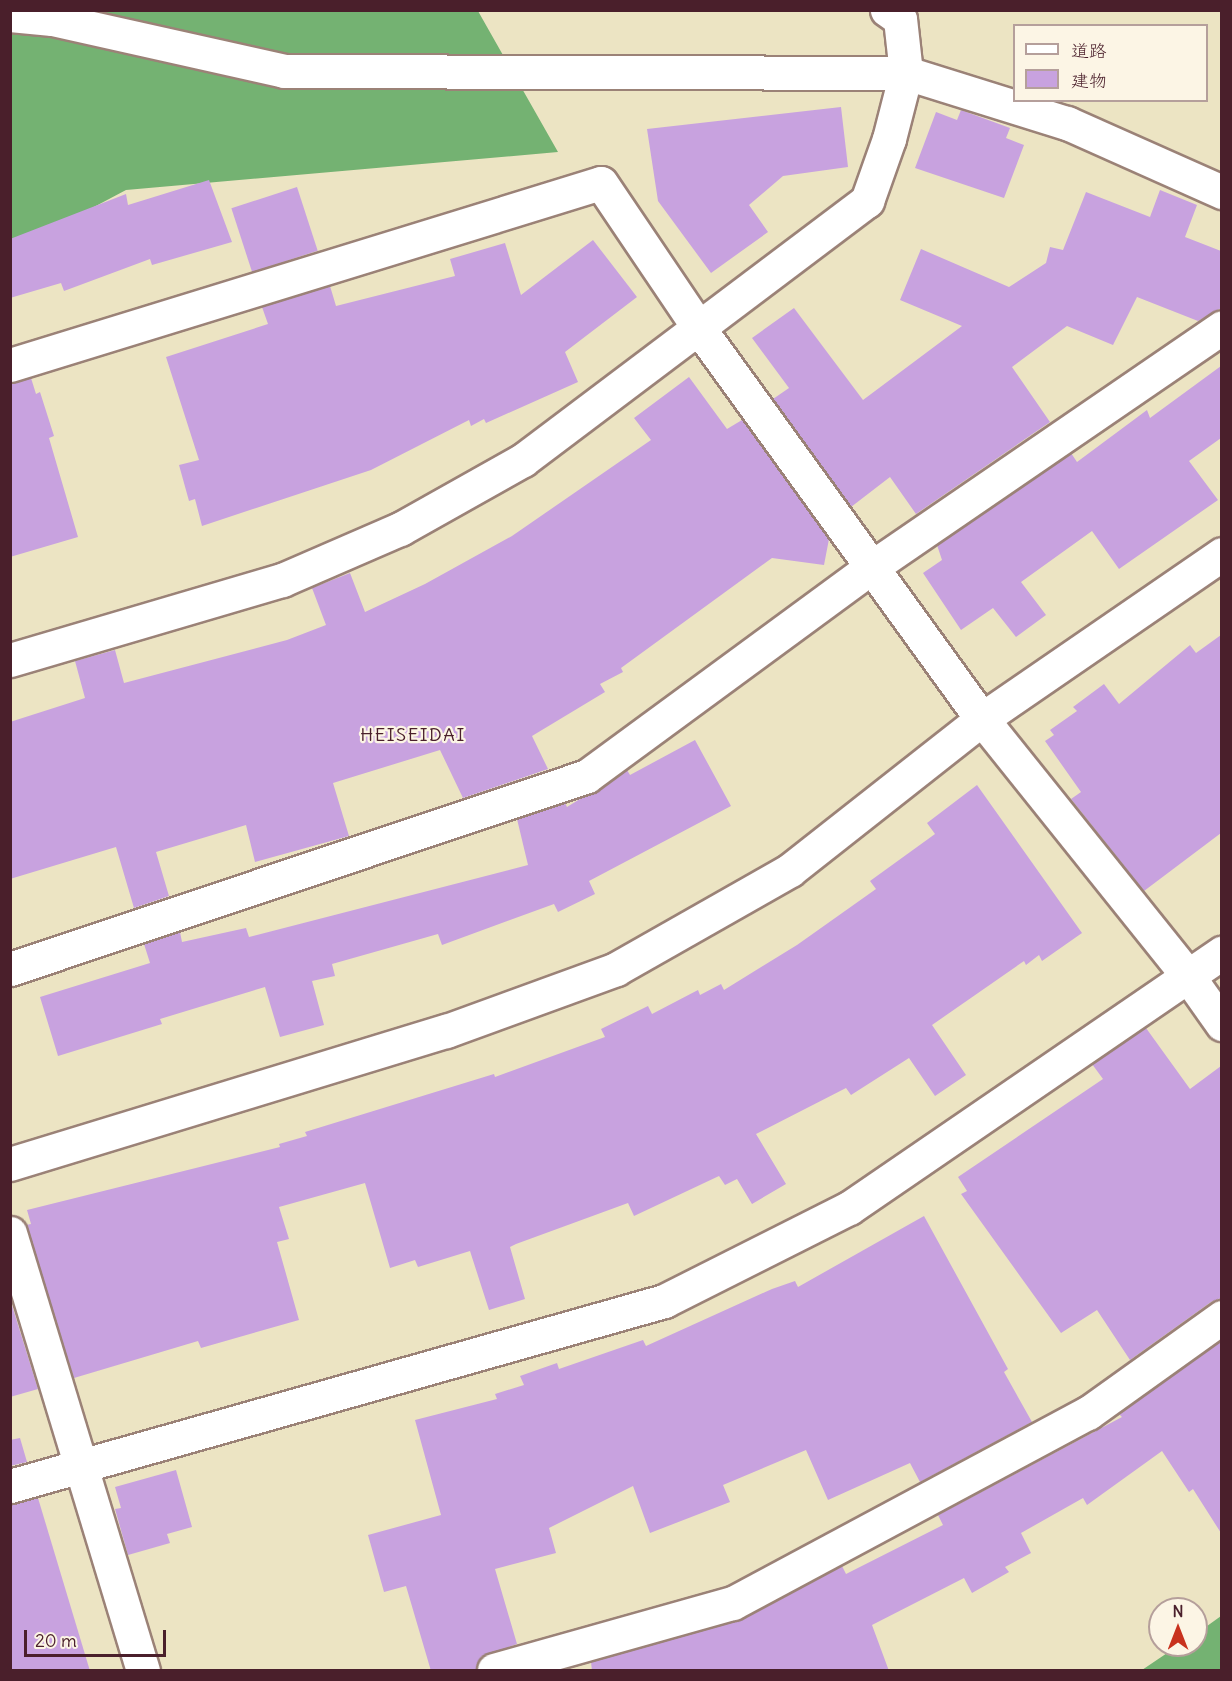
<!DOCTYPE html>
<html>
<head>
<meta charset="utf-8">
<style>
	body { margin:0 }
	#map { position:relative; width:1232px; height:1681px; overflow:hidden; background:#ece4c3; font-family:Delius,"Klee One",sans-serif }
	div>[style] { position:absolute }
	.forest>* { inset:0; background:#74b272 }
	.building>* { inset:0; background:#c8a2df; transform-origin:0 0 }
	.roads { filter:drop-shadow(2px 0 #9b8277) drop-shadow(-2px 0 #9b8277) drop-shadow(0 2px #9b8277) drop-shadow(0 -2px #9b8277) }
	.minor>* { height:33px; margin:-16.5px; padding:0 16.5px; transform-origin:16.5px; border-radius:16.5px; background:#fff }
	span { translate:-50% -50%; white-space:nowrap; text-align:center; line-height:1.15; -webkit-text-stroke:4.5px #fcf5e5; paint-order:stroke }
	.neighbourhood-label { font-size:18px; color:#4a1f2b; letter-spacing:1.5px }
	.frame { position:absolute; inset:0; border:12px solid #4a1f2b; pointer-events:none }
	.legend { position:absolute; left:1013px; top:24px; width:195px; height:78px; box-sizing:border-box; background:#fcf5e5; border:2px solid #b59f9b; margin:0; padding:8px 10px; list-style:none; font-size:18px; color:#4a1f2b }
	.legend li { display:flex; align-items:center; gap:12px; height:30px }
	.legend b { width:30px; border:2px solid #b59f9b }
	.north { position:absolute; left:1148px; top:1597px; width:60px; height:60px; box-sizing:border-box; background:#fcf5e5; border:2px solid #b59f9b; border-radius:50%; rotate:0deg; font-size:16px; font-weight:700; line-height:24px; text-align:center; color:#4a1f2b }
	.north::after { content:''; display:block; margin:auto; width:21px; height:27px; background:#c8321e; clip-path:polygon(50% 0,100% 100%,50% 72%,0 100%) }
	.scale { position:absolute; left:24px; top:1630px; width:142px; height:27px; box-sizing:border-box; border:3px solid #4a1f2b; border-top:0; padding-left:8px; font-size:18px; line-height:21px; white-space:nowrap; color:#4a1f2b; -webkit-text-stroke:4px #fcf5e5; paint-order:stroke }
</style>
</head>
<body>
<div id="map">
	<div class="forest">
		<i style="clip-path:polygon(11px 11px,478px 11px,558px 152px,126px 190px,11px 251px)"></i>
		<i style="clip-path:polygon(1221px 1616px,1221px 1670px,1142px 1670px,1179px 1645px,1196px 1645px,1196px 1634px)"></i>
	</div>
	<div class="building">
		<i style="clip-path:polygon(841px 107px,848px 167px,783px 176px,749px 205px,768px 232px,711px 273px,658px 201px,647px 129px)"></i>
		<i style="clip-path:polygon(961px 110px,1010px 128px,1006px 138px,1024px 145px,1004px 198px,915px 168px,936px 112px,957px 120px)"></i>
		<i style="clip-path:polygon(209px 180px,232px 242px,152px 265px,150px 259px,64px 291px,61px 283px,10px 298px,10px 239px,126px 194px,128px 205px)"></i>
		<i style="left:297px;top:187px;width:67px;height:69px;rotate:72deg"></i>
		<i style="clip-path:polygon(1160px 190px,1197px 205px,1185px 237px,1221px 251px,1221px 308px,1198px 321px,1137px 297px,1113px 345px,1067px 326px,1012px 367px,1050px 422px,916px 514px,890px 477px,851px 507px,773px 399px,789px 388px,752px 338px,794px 308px,863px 400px,962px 326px,900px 300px,921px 249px,1009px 287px,1046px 263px,1050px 247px,1063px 250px,1086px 192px,1150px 217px)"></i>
		<i style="clip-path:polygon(593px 240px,637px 297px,565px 352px,578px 382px,486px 423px,484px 419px,471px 426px,469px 420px,371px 470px,202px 526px,195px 499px,189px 501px,179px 465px,199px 460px,166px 357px,268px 324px,262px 307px,330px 286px,336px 306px,455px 276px,450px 259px,505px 243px,521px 295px)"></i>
		<i style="clip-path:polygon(1221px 366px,1221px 438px,1189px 461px,1218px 500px,1119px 569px,1092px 531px,1021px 582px,1046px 615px,1016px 637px,993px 608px,961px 630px,923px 573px,942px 560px,937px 545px,1071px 453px,1077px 462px,1147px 410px,1150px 418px)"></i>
		<i style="clip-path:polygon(689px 377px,727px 429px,742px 420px,829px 539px,824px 565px,772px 558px,621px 668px,623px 672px,600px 684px,605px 692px,532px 736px,548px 769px,463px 798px,440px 750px,333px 783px,349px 836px,255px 862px,246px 825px,156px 852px,169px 896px,134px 908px,116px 847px,10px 879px,10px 722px,85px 698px,75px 661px,115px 650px,124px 683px,287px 640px,326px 625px,312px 588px,350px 573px,365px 612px,425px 584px,512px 536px,651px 440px,634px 418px)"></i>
		<i style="clip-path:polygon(31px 378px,36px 394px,40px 392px,54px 436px,49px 438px,78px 537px,10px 557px,10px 383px)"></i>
		<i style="clip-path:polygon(1221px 635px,1221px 833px,1144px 891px,1071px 799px,1081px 792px,1045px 741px,1054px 735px,1050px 730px,1077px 711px,1073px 707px,1104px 684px,1119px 704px,1190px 645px,1196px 653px)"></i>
		<i style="clip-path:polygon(695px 740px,731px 806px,589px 881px,595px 894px,558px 912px,554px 904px,442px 945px,438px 934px,332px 964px,335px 976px,312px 981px,324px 1025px,280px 1037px,265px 987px,160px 1019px,162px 1024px,58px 1056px,40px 997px,150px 963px,144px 944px,180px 932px,182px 942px,246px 928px,249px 937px,528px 865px,517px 819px,565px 803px,567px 807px,627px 770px,630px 775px)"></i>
		<i style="clip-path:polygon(977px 785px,1082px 933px,1042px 961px,1039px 955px,1026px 965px,1024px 961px,932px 1025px,966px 1075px,935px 1096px,909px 1058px,851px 1095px,846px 1088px,756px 1134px,786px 1184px,752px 1204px,737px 1179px,725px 1185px,719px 1176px,634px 1216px,628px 1203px,516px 1244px,510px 1247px,525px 1299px,489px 1310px,470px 1251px,418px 1267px,415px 1260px,390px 1268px,365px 1183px,279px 1207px,289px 1239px,277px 1242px,299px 1320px,201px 1348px,198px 1341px,74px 1378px,26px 1225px,31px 1224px,27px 1210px,280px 1147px,279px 1144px,307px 1136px,305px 1132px,494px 1074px,495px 1077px,605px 1037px,601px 1029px,648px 1006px,652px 1014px,698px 990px,700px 995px,721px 984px,724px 990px,797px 945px,876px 889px,870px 881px,935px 834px,927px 823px)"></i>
		<i style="clip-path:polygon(1146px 1028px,1190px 1089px,1221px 1066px,1221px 1298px,1211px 1302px,1130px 1360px,1097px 1310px,1061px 1333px,961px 1194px,967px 1191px,958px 1177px,1103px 1079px,1092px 1064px)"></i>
		<i style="clip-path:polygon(924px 1216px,1008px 1369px,1004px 1372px,1032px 1422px,920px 1482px,910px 1463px,828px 1500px,806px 1450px,723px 1485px,730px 1502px,650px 1533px,633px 1486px,549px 1528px,556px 1553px,495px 1569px,517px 1644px,481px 1657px,476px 1671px,431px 1671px,406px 1586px,384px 1592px,368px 1535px,441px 1515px,415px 1420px,497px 1399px,495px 1394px,524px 1385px,520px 1376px,557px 1363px,559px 1369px,643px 1340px,646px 1346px,772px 1289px,795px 1281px,798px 1287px)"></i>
		<i style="clip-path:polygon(10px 1299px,38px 1389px,10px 1397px)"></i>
		<i style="clip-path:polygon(1221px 1340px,1221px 1533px,1193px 1489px,1189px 1492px,1162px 1451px,1087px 1505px,1083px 1498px,1021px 1533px,1031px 1553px,1005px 1567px,1009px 1572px,972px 1593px,964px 1578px,872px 1625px,889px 1671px,592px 1671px,591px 1662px,742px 1620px,842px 1566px,846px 1574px,943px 1525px,938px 1515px,1122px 1417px,1119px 1414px)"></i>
		<i style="clip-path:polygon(20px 1438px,27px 1462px,10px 1466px,10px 1440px)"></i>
		<i style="clip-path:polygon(176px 1470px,192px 1527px,167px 1534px,170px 1543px,128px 1555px,115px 1509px,121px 1508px,115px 1487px)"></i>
		<i style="clip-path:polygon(38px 1498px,90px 1671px,10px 1671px,10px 1504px)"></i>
	</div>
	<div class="roads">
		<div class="minor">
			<i style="left:10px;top:15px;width:42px;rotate:5.4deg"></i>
			<i style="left:52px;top:19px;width:238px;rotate:12.6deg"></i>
			<i style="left:284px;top:71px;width:622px;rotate:0.18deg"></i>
			<i style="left:906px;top:73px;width:169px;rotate:17.3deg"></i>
			<i style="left:1067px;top:123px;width:170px;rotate:24deg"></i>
			<i style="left:10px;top:365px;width:618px;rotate:-17.12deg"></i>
			<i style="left:601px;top:183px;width:174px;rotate:56deg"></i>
			<i style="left:698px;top:327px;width:484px;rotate:54.1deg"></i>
			<i style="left:982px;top:719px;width:329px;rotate:51.3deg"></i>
			<i style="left:1188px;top:976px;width:59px;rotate:54.7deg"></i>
			<i style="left:10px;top:660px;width:284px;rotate:-16.4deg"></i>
			<i style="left:282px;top:580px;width:129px;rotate:-23.4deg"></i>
			<i style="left:400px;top:529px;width:141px;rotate:-29.3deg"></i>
			<i style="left:523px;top:460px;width:431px;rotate:-37deg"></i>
			<i style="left:867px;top:201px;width:66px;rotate:-70.5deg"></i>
			<i style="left:889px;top:139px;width:68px;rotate:-75.6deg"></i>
			<i style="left:906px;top:73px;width:54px;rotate:-96.3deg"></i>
			<i style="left:900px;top:19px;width:16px;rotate:-145deg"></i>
			<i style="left:10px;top:969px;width:608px;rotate:-18.49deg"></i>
			<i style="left:587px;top:776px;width:353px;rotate:-36.3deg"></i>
			<i style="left:872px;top:567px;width:424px;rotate:-34.4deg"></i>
			<i style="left:10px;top:1164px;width:456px;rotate:-17deg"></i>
			<i style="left:446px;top:1031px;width:181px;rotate:-20deg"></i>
			<i style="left:616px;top:969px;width:200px;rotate:-29.6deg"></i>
			<i style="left:790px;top:870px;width:244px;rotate:-38.2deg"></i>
			<i style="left:982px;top:719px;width:291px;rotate:-34.5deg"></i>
			<i style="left:10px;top:1233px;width:457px;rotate:73.1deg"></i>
			<i style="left:10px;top:1486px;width:680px;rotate:-15.79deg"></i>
			<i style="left:664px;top:1301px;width:207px;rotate:-26.7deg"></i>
			<i style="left:849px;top:1208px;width:452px;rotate:-34.4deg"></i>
			<i style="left:494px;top:1670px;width:248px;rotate:-15.7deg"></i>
			<i style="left:733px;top:1603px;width:403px;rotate:-28.2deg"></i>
			<i style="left:1088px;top:1413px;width:165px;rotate:-35.6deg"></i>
		</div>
	</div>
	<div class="neighbourhood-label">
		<span style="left:413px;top:735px">HEISEIDAI</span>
	</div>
	<div class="frame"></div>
	<ul class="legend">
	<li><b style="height:8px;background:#fff"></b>道路</li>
	<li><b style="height:16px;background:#c8a2df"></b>建物</li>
	</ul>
	<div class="north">N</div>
	<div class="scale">20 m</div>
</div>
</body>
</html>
